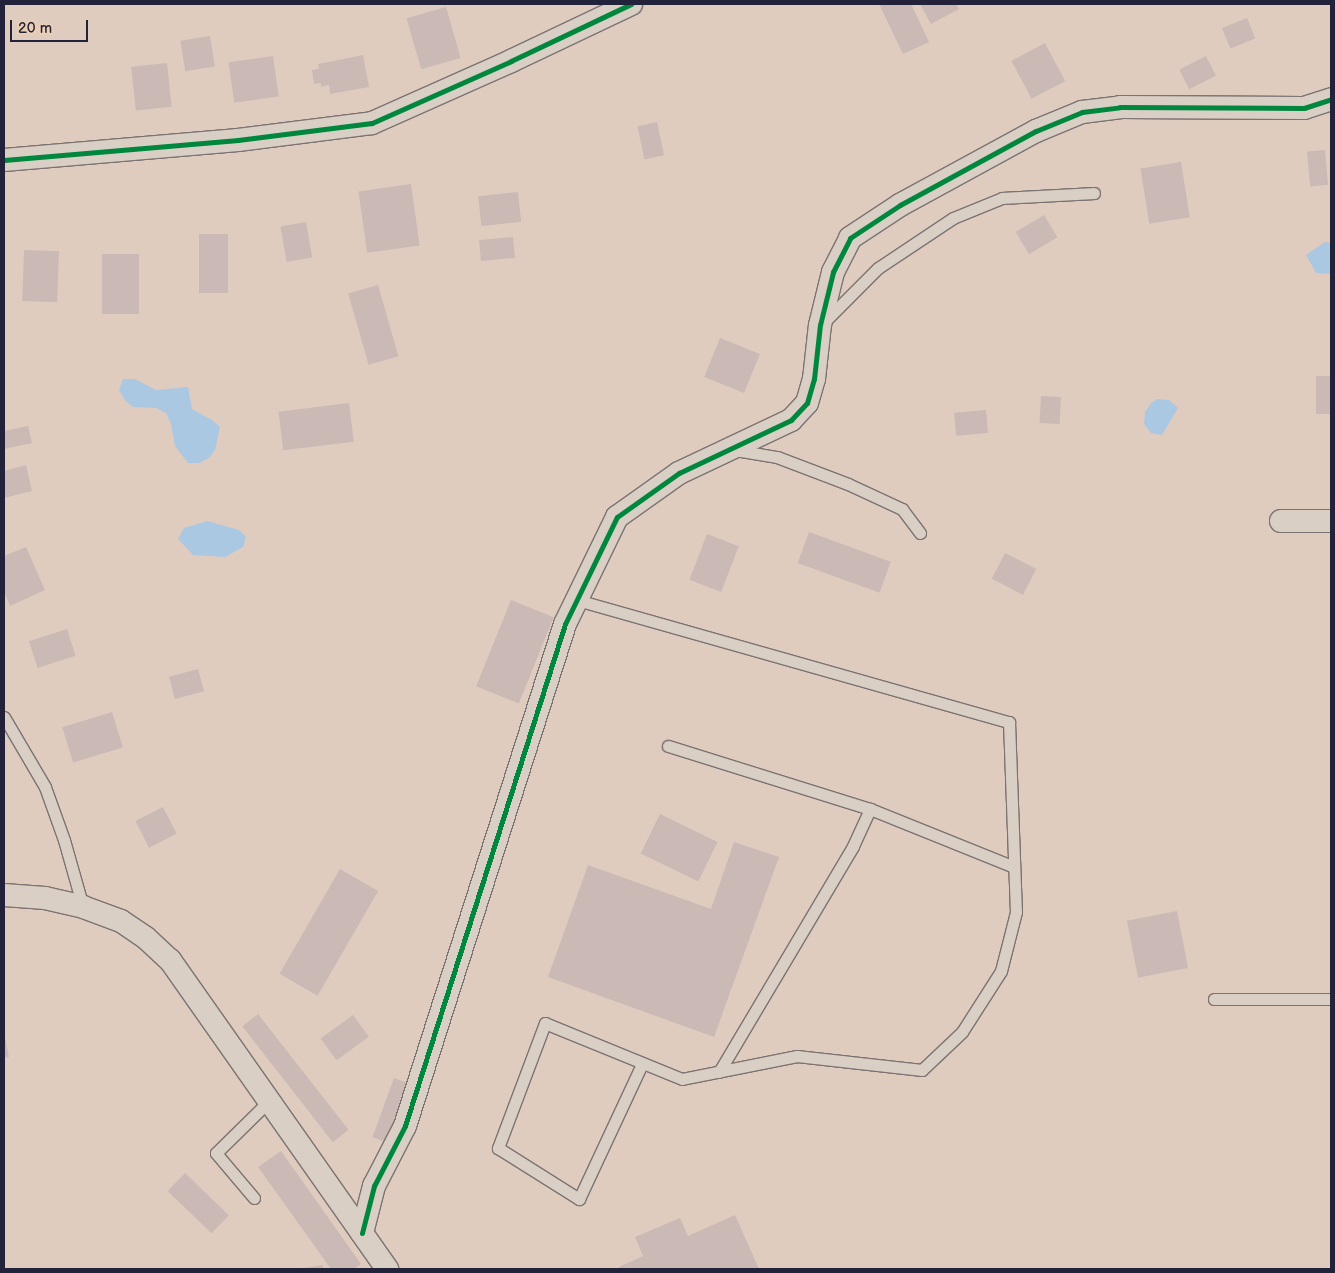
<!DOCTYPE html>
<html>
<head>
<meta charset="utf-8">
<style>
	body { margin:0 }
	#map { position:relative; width:1335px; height:1273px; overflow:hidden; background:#dfccbf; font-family:"Balsamiq Sans",sans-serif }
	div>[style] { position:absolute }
	.water>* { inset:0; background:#abc8e2 }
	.building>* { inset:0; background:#cbb9b5; transform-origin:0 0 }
	.roads { filter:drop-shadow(1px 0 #7b7372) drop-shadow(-1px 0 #7b7372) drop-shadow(0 1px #7b7372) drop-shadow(0 -1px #7b7372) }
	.lane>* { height:11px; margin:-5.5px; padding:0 5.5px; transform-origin:5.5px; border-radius:5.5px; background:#dacfc5 }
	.street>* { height:22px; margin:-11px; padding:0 11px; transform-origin:11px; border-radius:11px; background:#dacfc5 }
	.cycleway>* { height:5px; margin:-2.5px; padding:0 2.5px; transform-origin:2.5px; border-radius:2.5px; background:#00873e }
	span { translate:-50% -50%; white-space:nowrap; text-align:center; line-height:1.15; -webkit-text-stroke:4px #eccfb3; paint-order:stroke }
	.frame { position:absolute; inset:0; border:5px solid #22223b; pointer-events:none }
	.scale { position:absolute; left:10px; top:20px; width:78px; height:22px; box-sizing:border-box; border:2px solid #22223b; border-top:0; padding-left:6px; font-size:15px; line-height:18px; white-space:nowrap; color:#22223b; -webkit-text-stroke:4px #eccfb3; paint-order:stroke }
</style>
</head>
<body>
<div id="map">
	<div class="water">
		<i style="clip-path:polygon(1325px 242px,1331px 243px,1331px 274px,1316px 273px,1306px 255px)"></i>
		<i style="clip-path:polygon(123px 379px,135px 379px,156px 390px,188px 387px,192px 409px,212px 420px,220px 427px,215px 450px,209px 458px,199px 463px,188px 463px,175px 446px,171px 424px,166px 413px,156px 408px,133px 407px,125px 400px,119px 390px)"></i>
		<i style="clip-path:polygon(1157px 399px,1169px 400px,1178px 408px,1162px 435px,1151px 433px,1144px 424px,1145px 412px,1151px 403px)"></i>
		<i style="clip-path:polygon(207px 521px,239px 530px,246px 537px,243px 547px,225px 557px,193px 555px,178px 539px,184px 528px)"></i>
	</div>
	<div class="building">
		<i style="clip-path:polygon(879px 4px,911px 4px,929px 42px,903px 54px)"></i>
		<i style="clip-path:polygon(920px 4px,956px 4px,959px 9px,931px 24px)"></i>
		<i style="left:446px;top:7px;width:53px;height:41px;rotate:74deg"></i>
		<i style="left:1247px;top:18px;width:22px;height:27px;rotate:68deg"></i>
		<i style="left:210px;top:36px;width:31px;height:30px;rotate:81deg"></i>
		<i style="left:1045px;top:43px;width:43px;height:38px;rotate:62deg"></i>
		<i style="clip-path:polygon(363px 55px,369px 87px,330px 94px,329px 85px,321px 87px,321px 83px,314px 84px,312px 70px,319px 69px,318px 64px)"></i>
		<i style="left:273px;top:56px;width:41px;height:45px;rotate:82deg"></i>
		<i style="left:1206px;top:56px;width:22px;height:30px;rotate:63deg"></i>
		<i style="left:167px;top:63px;width:44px;height:36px;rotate:84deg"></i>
		<i style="left:657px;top:122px;width:34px;height:20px;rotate:78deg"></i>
		<i style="left:1325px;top:150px;width:35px;height:18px;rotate:85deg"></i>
		<i style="left:1181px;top:162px;width:56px;height:41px;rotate:81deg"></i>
		<i style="left:411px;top:184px;width:62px;height:53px;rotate:82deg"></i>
		<i style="left:518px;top:192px;width:30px;height:40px;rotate:84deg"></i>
		<i style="left:1044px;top:215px;width:26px;height:33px;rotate:59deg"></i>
		<i style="left:306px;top:222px;width:36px;height:26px;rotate:80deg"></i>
		<i style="left:199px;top:234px;width:29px;height:59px"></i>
		<i style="left:513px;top:237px;width:21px;height:34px;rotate:85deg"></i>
		<i style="left:24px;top:250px;width:35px;height:51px;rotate:2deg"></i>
		<i style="left:102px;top:254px;width:37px;height:60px"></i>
		<i style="left:378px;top:285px;width:74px;height:31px;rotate:74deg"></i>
		<i style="left:720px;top:338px;width:43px;height:42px;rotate:22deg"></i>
		<i style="left:1316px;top:376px;width:15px;height:38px"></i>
		<i style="left:1041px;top:396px;width:20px;height:27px;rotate:3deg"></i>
		<i style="left:349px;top:403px;width:39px;height:71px;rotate:83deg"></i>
		<i style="left:986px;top:410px;width:23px;height:32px;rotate:85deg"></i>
		<i style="clip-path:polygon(28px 426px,32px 443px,4px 449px,4px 431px)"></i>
		<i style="clip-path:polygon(26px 465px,32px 491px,4px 498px,4px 471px)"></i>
		<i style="left:809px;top:532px;width:87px;height:33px;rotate:20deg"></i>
		<i style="left:707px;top:534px;width:34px;height:49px;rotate:21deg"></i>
		<i style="clip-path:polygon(26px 547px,45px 590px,10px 606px,4px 591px,4px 556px)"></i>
		<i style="left:1005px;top:553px;width:35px;height:29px;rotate:27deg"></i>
		<i style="left:511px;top:600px;width:46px;height:93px;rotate:22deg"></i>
		<i style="left:67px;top:629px;width:28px;height:40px;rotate:72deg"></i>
		<i style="left:198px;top:669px;width:23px;height:30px;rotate:75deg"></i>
		<i style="left:112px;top:712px;width:37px;height:52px;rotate:73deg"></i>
		<i style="left:163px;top:807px;width:30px;height:31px;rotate:63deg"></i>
		<i style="left:660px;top:814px;width:64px;height:44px;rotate:26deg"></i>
		<i style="clip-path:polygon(734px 842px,779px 857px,714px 1037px,548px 977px,588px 865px,711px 909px)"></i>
		<i style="left:340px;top:869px;width:44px;height:121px;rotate:30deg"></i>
		<i style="left:1177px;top:911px;width:58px;height:51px;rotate:79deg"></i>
		<i style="left:258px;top:1014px;width:147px;height:20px;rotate:52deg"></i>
		<i style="left:353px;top:1015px;width:27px;height:40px;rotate:54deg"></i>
		<i style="clip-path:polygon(4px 1032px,9px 1057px,4px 1058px)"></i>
		<i style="left:394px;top:1078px;width:20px;height:63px;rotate:20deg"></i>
		<i style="clip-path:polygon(281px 1151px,361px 1264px,354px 1269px,331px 1269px,258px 1167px)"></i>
		<i style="left:185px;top:1173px;width:61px;height:25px;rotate:44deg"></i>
		<i style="clip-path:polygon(735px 1215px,759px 1269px,620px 1269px,619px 1267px,643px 1256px,635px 1237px,680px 1218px,688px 1236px)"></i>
		<i style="clip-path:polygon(323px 1265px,323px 1269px,303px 1269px,303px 1268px)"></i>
	</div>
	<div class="roads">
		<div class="lane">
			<i style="left:825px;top:321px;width:75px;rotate:-45deg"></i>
			<i style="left:878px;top:268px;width:90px;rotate:-33.7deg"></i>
			<i style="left:953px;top:218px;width:53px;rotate:-22.2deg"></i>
			<i style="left:1002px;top:198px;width:92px;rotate:-3.1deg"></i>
			<i style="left:735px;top:450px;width:43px;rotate:9.5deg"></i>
			<i style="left:777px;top:457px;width:76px;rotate:20.8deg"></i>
			<i style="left:848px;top:484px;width:60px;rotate:24.8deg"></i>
			<i style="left:902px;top:509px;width:30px;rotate:53deg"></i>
			<i style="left:577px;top:600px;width:449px;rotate:15.8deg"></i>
			<i style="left:1009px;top:722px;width:190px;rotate:87.9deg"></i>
			<i style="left:1016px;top:912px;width:61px;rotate:104.3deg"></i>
			<i style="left:1001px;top:971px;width:72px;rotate:122.6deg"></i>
			<i style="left:962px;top:1032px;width:55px;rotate:136.5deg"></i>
			<i style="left:922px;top:1070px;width:126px;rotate:-173.6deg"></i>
			<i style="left:797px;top:1056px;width:117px;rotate:168.7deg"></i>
			<i style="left:682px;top:1079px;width:148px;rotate:-157.8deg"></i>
			<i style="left:545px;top:1023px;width:134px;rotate:110.6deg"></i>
			<i style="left:498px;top:1148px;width:96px;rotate:32.2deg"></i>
			<i style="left:579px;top:1199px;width:149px;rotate:-65deg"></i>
			<i style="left:4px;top:717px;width:81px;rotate:59.6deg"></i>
			<i style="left:45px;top:787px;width:56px;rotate:70.3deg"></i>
			<i style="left:64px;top:840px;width:70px;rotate:74.2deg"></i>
			<i style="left:668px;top:746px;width:212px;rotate:17.3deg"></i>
			<i style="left:870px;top:809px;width:155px;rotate:21.9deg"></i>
			<i style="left:1214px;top:999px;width:117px"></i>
			<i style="left:719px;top:1072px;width:263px;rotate:-59.3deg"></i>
			<i style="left:853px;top:846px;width:41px;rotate:-65.3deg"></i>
			<i style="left:254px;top:1198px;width:59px;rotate:-130.2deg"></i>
			<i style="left:216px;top:1153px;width:76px;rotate:-44.5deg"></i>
		</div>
		<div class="street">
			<i style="left:4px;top:160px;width:235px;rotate:-4.9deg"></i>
			<i style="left:238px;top:140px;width:135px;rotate:-7.2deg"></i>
			<i style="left:372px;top:123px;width:152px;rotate:-24deg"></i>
			<i style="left:511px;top:61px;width:133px;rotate:-25.4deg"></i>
			<i style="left:1281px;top:521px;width:50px"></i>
			<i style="left:4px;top:895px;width:41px;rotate:4.2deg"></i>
			<i style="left:45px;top:898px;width:39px;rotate:13deg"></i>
			<i style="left:83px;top:907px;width:40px;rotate:20.2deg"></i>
			<i style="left:121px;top:921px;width:30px;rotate:34deg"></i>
			<i style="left:146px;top:938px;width:33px;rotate:43deg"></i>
			<i style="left:170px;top:960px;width:378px;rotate:54.9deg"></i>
			<i style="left:362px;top:1233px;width:49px;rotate:-75.7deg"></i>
			<i style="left:374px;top:1186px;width:68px;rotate:-62.7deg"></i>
			<i style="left:405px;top:1126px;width:527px;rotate:-72.32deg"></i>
			<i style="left:565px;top:624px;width:119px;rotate:-64.1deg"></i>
			<i style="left:617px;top:517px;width:76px;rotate:-35.4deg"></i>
			<i style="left:679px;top:473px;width:124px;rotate:-25.3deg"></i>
			<i style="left:791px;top:420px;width:23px;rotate:-47deg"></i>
			<i style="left:807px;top:403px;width:25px;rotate:-74deg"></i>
			<i style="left:814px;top:379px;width:54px;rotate:-83.7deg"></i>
			<i style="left:820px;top:325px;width:55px;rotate:-76.2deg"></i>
			<i style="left:833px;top:272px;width:38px;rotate:-63deg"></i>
			<i style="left:850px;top:238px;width:60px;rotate:-33.4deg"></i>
			<i style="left:900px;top:205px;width:155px;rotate:-28.6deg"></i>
			<i style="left:1036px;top:131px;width:50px;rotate:-22.4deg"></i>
			<i style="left:1082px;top:112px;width:38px;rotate:-7deg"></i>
			<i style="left:1120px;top:107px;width:184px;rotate:0.3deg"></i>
			<i style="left:1304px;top:108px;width:28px;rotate:-18deg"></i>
		</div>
	</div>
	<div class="cycleway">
		<i style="left:4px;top:160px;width:235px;rotate:-4.9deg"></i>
		<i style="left:238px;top:140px;width:135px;rotate:-7.2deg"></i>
		<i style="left:372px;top:123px;width:152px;rotate:-24deg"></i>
		<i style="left:511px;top:61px;width:133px;rotate:-25.4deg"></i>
		<i style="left:362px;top:1233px;width:49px;rotate:-75.7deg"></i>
		<i style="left:374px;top:1186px;width:68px;rotate:-62.7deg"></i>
		<i style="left:405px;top:1126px;width:527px;rotate:-72.32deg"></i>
		<i style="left:565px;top:624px;width:119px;rotate:-64.1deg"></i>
		<i style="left:617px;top:517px;width:76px;rotate:-35.4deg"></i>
		<i style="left:679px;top:473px;width:124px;rotate:-25.3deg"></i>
		<i style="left:791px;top:420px;width:23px;rotate:-47deg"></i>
		<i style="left:807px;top:403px;width:25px;rotate:-74deg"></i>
		<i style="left:814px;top:379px;width:54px;rotate:-83.7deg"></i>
		<i style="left:820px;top:325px;width:55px;rotate:-76.2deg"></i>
		<i style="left:833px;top:272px;width:38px;rotate:-63deg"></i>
		<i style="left:850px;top:238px;width:60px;rotate:-33.4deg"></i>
		<i style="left:900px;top:205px;width:155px;rotate:-28.6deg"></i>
		<i style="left:1036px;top:131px;width:50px;rotate:-22.4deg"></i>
		<i style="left:1082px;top:112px;width:38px;rotate:-7deg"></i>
		<i style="left:1120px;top:107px;width:184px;rotate:0.3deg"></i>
		<i style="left:1304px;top:108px;width:28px;rotate:-18deg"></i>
	</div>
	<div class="frame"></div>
	<div class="scale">20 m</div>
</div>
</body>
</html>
